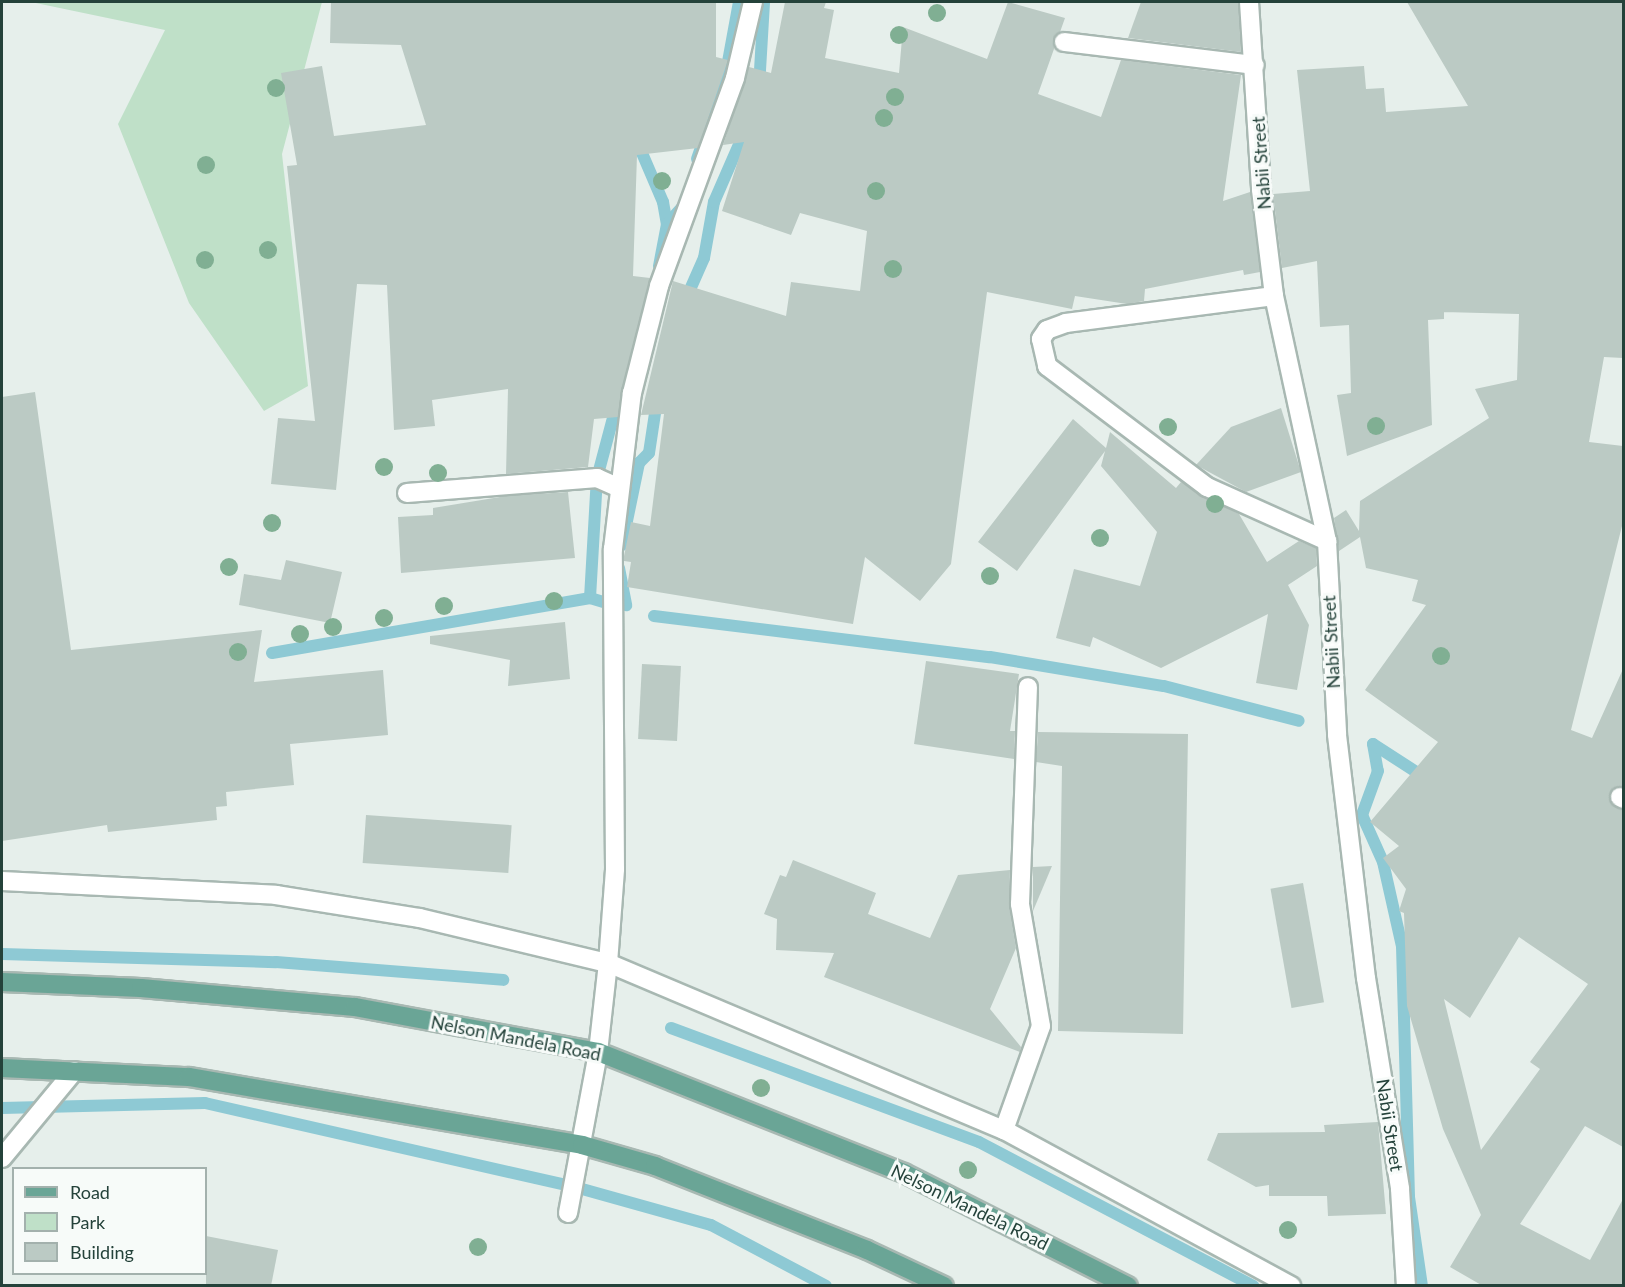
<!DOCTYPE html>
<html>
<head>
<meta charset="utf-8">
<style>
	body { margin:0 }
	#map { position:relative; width:1625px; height:1287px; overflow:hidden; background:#e6efeb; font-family:Lato,sans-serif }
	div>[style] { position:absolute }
	.green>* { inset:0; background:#bfe0c8 }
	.stream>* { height:12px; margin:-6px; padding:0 6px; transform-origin:6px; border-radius:6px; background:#8ec9d4 }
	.building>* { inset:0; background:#bbcac4; transform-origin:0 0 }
	.roads { filter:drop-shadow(2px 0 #a8b8b2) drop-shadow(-2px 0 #a8b8b2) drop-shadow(0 2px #a8b8b2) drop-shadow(0 -2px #a8b8b2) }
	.lane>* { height:18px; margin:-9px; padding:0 9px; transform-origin:9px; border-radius:9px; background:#fff }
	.street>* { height:18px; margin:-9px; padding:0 9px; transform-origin:9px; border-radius:9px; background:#fff }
	.primary>* { height:18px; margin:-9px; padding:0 9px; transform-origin:9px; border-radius:9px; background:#6aa596 }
	.trees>* { width:18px; height:18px; margin:-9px; border-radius:50%; background:#80af93 }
	span { translate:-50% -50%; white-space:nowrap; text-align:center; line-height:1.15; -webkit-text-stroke:6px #f7fbf9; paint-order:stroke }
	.street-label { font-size:18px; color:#24423a }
	.frame { position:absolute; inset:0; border:3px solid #24423a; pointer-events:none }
	.legend { position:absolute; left:12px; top:1167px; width:195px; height:108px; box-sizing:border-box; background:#f7fbf9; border:2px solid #a3b1ad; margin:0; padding:8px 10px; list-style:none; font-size:18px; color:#24423a }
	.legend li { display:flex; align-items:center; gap:12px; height:30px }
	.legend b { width:30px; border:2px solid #a3b1ad }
</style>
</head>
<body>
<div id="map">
	<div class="green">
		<i style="clip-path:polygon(31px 2px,322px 2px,282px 154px,308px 386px,264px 411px,189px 303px,118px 124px,165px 30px)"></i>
	</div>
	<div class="stream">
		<i style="left:759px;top:87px;width:85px;rotate:-86.6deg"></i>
		<i style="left:636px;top:139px;width:69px;rotate:66.8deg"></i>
		<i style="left:663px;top:202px;width:22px;rotate:80deg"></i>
		<i style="left:697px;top:159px;width:86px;rotate:-70.9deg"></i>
		<i style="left:725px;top:78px;width:77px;rotate:-79.6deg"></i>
		<i style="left:659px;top:266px;width:43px;rotate:-79.2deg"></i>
		<i style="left:667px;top:224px;width:25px;rotate:-48deg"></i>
		<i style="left:685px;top:301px;width:47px;rotate:-66.2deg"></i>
		<i style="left:704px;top:258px;width:57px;rotate:-79.9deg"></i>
		<i style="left:714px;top:202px;width:83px;rotate:-66.5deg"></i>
		<i style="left:622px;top:545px;width:84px;rotate:-78.3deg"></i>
		<i style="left:639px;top:463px;width:14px;rotate:-45deg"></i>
		<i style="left:649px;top:453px;width:54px;rotate:-81.4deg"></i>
		<i style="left:619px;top:568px;width:38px;rotate:79deg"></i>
		<i style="left:590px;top:598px;width:120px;rotate:-86.7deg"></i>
		<i style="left:597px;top:478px;width:78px;rotate:-75.1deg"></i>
		<i style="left:654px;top:616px;width:338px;rotate:7deg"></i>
		<i style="left:990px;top:657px;width:176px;rotate:9.5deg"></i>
		<i style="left:1164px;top:686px;width:139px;rotate:14.5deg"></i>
		<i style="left:272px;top:653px;width:323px;rotate:-9.8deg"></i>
		<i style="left:590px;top:598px;width:14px;rotate:17deg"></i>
		<i style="left:1373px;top:744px;width:27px;rotate:80deg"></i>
		<i style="left:1378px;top:771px;width:47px;rotate:110deg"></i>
		<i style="left:1362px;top:815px;width:51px;rotate:65.9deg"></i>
		<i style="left:1383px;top:862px;width:86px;rotate:77.3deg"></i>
		<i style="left:1402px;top:946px;width:251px;rotate:88.4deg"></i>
		<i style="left:1409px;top:1197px;width:90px;rotate:81.7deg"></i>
		<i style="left:1373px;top:744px;width:64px;rotate:32.9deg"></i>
		<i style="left:2px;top:954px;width:274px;rotate:1.7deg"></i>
		<i style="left:276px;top:962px;width:228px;rotate:4.5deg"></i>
		<i style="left:671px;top:1028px;width:328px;rotate:20.3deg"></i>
		<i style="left:979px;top:1142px;width:310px;rotate:27.7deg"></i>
		<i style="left:2px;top:1108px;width:203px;rotate:-1.4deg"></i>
		<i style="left:205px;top:1103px;width:379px;rotate:12.8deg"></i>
		<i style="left:575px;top:1187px;width:141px;rotate:15.6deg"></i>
		<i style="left:711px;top:1225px;width:130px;rotate:27.9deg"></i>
	</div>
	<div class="building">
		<i style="clip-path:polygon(331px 2px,716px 2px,716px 57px,728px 60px,698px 148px,637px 155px,633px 276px,650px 278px,618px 417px,594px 419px,588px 467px,506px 474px,508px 389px,432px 400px,435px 426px,394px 430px,387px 285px,357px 284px,336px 490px,271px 484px,278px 418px,315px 421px,287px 166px,297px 165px,281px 73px,322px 66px,334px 136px,426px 125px,401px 45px,330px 43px)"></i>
		<i style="clip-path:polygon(785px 2px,826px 2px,824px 8px,834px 10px,825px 58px,899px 73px,903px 27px,987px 59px,1008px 2px,1065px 18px,1038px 94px,1101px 117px,1121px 60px,1241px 75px,1223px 201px,1250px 192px,1260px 272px,1244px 275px,1243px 270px,1145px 289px,1144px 301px,1127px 304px,1075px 296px,1072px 309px,987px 292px,951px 564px,920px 601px,865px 557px,853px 624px,627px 587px,631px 562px,624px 561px,624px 556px,631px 522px,650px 526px,664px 414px,641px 415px,673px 281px,786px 316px,791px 282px,860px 291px,867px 231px,800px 213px,791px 235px,722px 211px,744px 142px,723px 145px,749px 67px,771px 73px)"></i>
		<i style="clip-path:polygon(1141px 2px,1238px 2px,1241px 52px,1128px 38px)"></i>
		<i style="clip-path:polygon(evenodd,1407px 2px,1623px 2px,1623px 358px,1604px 357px,1589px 442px,1623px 446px,1623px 522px,1571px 730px,1592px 738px,1623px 669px,1623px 787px,1613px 788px,1609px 797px,1623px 810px,1623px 1147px,1585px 1126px,1520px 1224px,1590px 1260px,1623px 1199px,1623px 1286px,1483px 1286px,1450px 1267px,1481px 1215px,1443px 1129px,1407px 1006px,1404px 913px,1399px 911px,1406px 889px,1383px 858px,1399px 846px,1370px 822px,1438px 742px,1365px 690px,1426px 605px,1412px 601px,1418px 580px,1366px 568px,1360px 537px,1339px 551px,1334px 518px,1346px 510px,1359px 531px,1360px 501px,1489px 418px,1475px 389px,1517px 380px,1519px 314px,1444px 312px,1444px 319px,1428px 320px,1432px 425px,1347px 456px,1337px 395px,1351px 393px,1349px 325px,1320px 327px,1317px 261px,1282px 268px,1273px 194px,1310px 191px,1297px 70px,1364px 66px,1366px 89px,1384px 88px,1386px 112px,1468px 106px,1407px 2px,1519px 937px,1588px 984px,1530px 1062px,1540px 1069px,1481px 1150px,1444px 999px,1470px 1018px,1519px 937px)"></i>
		<i style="clip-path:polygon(35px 392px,71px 650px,262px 630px,254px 682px,383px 670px,388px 735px,290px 744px,294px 785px,226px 792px,227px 806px,216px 807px,217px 820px,108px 832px,107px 825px,2px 841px,2px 397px)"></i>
		<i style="clip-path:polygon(1281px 408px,1301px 472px,1246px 492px,1196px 465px,1231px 427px)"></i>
		<i style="clip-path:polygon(1073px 419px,1106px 448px,1110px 432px,1176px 488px,1181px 482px,1239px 514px,1267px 562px,1299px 541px,1316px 548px,1317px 566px,1288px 585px,1309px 625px,1297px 690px,1256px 683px,1268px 614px,1161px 668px,1093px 637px,1090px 647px,1056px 638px,1074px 569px,1140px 586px,1157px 532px,1101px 466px,1105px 451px,1017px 571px,978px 542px)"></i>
		<i style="clip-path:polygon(568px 492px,575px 558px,401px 573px,398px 517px,433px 515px,433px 508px,506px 496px)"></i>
		<i style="clip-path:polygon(286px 560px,342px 572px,330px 623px,239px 605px,244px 574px,281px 580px)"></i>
		<i style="clip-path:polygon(565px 622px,570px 679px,508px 686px,510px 660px,430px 644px,430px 636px)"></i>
		<i style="clip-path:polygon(926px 661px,1019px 674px,1010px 731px,1015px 731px,1014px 759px,914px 744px)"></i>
		<i style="left:642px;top:664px;width:39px;height:75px;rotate:3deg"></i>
		<i style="clip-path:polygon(1038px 732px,1188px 734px,1183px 1034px,1058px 1031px,1062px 766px,1036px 762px)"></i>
		<i style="left:366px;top:815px;width:146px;height:48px;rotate:4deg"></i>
		<i style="clip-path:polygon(793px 860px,876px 893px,868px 914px,930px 938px,958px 875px,1010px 870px,1009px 906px,1016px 948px,990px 1009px,1021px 1047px,1020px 1052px,824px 977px,834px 953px,776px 950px,777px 919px,764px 914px,780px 875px,786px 877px)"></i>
		<i style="clip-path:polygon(1052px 866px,1033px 911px,1033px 867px)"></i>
		<i style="left:1303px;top:883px;width:121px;height:33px;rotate:80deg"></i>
		<i style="clip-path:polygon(1378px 1122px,1386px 1214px,1328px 1216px,1327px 1196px,1269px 1196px,1269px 1185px,1256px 1187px,1207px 1160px,1218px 1133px,1325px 1132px,1324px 1125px)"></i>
		<i style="clip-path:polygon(206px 1236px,278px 1250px,271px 1286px,206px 1286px)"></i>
	</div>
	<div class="roads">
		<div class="lane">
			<i style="left:2px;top:881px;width:274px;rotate:2.9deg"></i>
			<i style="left:276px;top:895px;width:146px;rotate:9.1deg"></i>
			<i style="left:420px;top:918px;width:193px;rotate:13.5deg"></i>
			<i style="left:608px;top:963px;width:430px;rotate:22.9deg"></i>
			<i style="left:1004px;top:1130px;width:327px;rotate:28.5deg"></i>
			<i style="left:2px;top:1158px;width:113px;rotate:-50.4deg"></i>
		</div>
		<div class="street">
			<i style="left:1249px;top:2px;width:188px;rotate:86.3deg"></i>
			<i style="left:1261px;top:190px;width:107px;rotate:83deg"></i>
			<i style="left:1274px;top:296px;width:251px;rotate:77.8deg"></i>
			<i style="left:1327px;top:541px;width:194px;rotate:87deg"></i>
			<i style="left:1337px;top:735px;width:245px;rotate:83.2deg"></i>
			<i style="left:1366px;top:978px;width:214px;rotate:80.8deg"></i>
			<i style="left:1400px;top:1189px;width:97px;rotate:86.5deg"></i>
			<i style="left:1064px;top:42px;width:192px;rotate:6.9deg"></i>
			<i style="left:1274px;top:296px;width:210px;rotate:172.6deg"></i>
			<i style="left:1066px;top:323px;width:20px;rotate:160deg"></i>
			<i style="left:1047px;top:330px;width:11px;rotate:124deg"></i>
			<i style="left:1041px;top:339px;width:28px;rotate:77deg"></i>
			<i style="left:1047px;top:366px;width:201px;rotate:37.1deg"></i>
			<i style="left:1207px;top:487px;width:132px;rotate:24.2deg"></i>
			<i style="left:407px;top:493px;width:191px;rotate:-4.5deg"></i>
			<i style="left:597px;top:478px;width:24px;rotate:24deg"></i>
			<i style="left:1620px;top:797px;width:4px;rotate:27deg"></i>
			<i style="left:1004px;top:1130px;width:110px;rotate:-70.4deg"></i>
			<i style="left:1041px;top:1026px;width:124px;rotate:-99.8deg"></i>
			<i style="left:1020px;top:904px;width:217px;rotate:-87.9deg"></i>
			<i style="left:568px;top:1213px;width:164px;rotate:-79.4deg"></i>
			<i style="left:598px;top:1052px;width:90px;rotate:-83.6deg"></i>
			<i style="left:608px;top:963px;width:94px;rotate:-85.7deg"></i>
			<i style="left:615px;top:869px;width:320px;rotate:-90.4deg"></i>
			<i style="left:613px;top:549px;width:157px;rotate:-83.1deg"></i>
			<i style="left:632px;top:393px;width:110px;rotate:-75.8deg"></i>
			<i style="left:659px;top:286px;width:221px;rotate:-69.9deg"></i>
			<i style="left:735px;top:78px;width:78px;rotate:-76.7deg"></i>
		</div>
		<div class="primary">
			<i style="left:2px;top:982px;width:139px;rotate:2.5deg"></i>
			<i style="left:141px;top:988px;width:215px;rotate:5.1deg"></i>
			<i style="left:355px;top:1007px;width:247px;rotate:10.5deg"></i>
			<i style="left:598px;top:1052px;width:329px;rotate:21.6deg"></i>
			<i style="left:904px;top:1173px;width:251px;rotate:26.8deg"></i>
			<i style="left:2px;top:1068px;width:187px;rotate:2.8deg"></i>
			<i style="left:189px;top:1077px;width:399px;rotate:9.8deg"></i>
			<i style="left:582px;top:1145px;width:76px;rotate:16deg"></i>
			<i style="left:655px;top:1166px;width:228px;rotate:21.6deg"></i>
			<i style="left:867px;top:1250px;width:85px;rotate:25.1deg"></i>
		</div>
	</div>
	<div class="trees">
		<i style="left:937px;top:13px"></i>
		<i style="left:899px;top:35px"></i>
		<i style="left:276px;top:88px"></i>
		<i style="left:895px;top:97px"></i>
		<i style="left:884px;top:118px"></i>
		<i style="left:206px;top:165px"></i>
		<i style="left:662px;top:181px"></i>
		<i style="left:876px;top:191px"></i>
		<i style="left:268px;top:250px"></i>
		<i style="left:205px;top:260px"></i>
		<i style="left:893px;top:269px"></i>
		<i style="left:1376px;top:426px"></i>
		<i style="left:1168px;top:427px"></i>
		<i style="left:384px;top:467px"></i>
		<i style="left:438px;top:473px"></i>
		<i style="left:1215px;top:504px"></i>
		<i style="left:272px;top:523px"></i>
		<i style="left:1100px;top:538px"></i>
		<i style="left:229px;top:567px"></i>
		<i style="left:990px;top:576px"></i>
		<i style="left:554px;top:601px"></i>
		<i style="left:444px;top:606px"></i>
		<i style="left:384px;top:618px"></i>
		<i style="left:333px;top:627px"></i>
		<i style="left:300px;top:634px"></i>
		<i style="left:238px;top:652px"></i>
		<i style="left:1441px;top:656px"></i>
		<i style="left:761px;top:1088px"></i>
		<i style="left:968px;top:1170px"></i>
		<i style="left:1288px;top:1230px"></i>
		<i style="left:478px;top:1247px"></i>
	</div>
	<div class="street-label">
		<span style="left:1261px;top:163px;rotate:-94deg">Nabii Street</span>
		<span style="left:1331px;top:642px;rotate:-93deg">Nabii Street</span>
		<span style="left:516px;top:1038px;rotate:11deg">Nelson Mandela Road</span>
		<span style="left:1390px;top:1125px;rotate:81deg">Nabii Street</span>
		<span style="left:970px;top:1207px;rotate:26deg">Nelson Mandela Road</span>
	</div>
	<div class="frame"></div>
	<ul class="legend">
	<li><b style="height:8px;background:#6aa596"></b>Road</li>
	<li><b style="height:16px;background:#bfe0c8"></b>Park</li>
	<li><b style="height:16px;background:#bbcac4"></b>Building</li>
	</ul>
</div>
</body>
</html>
